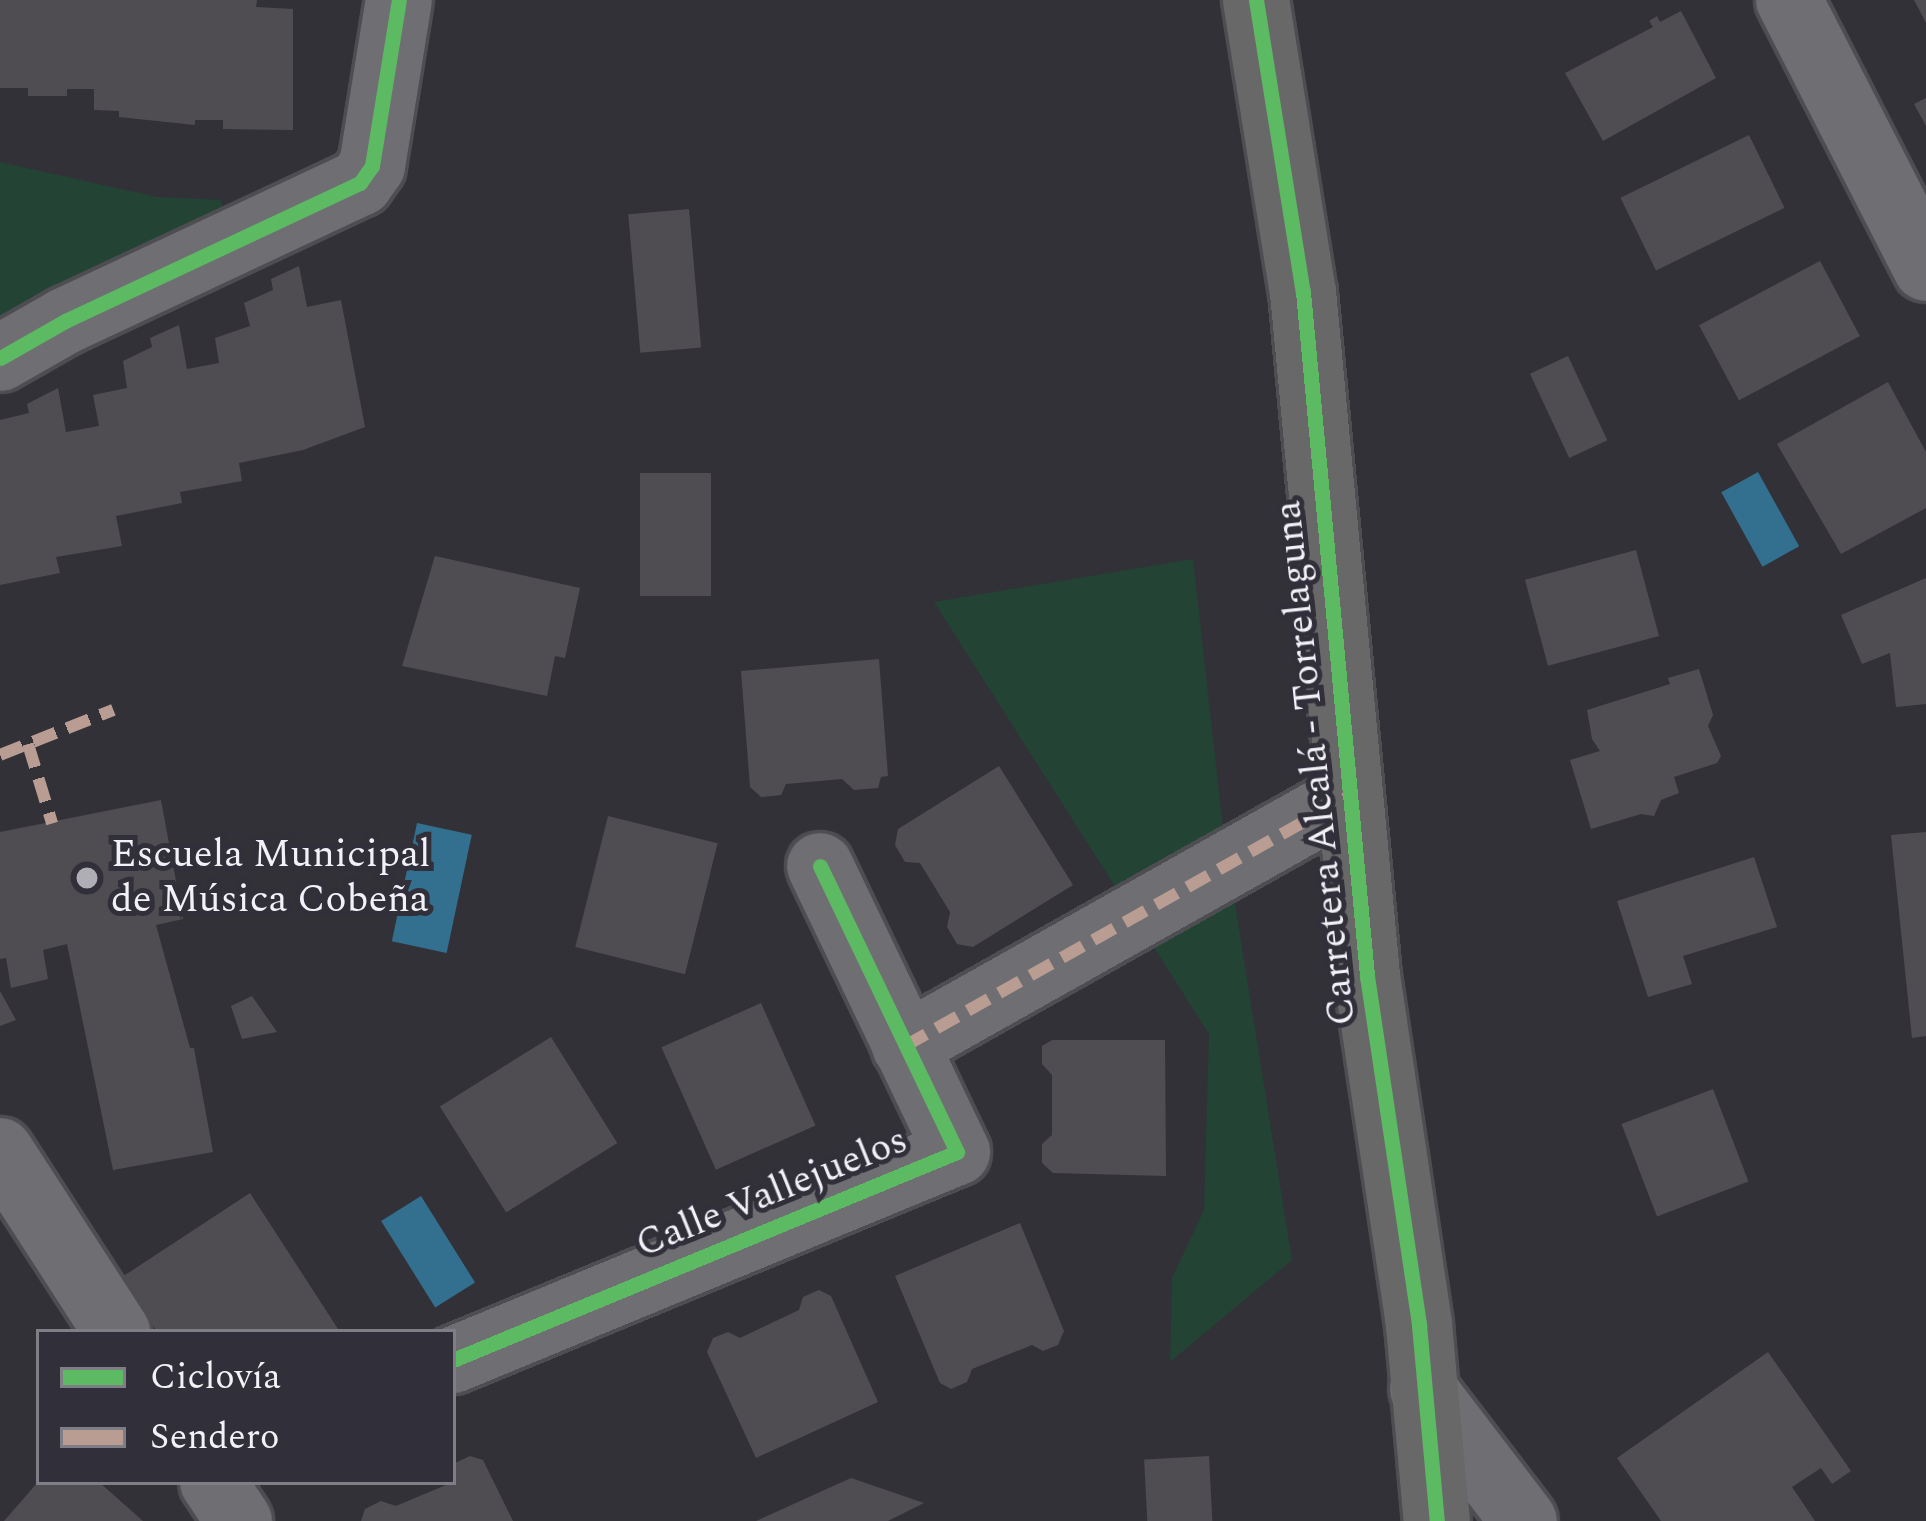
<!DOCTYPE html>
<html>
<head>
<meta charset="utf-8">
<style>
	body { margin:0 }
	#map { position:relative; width:1926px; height:1521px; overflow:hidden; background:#323137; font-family:Spectral,serif }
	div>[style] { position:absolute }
	.green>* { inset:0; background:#234334 }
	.water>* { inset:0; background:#336f8f; transform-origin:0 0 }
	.building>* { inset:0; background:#504d52; transform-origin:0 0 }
	.roads { filter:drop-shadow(3px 0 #4e4d52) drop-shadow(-3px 0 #4e4d52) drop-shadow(0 3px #4e4d52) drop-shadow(0 -3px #4e4d52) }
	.street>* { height:66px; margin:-33px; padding:0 33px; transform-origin:33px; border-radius:33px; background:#6f6e72 }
	.secondary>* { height:66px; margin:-33px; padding:0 33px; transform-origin:33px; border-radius:33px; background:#696869 }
	.quiet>* { height:12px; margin-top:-6px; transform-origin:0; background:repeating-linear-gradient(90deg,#b99d93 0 24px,transparent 0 36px) }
	.cycleway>* { height:15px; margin:-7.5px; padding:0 7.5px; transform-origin:7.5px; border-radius:7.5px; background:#5cba63 }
	.dots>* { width:33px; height:33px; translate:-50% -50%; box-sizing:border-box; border:6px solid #312f39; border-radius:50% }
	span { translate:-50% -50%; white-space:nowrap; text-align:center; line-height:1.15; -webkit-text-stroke:10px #312f39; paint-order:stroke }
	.street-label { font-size:39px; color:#f3f1f8 }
	.poi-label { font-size:39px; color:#f3f1f8 }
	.left { translate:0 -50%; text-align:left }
	.legend { position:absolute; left:36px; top:1329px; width:420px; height:156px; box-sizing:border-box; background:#312f39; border:3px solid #7f7d85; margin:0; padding:15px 21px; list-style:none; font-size:36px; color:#f3f1f8 }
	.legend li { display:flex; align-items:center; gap:24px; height:60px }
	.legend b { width:60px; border:3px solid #7f7d85 }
</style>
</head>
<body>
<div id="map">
	<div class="green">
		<i style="clip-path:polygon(0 162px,157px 197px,221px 200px,223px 210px,60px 286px,0 322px)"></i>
		<i style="clip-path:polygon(1193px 559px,1223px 829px,1292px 1260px,1170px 1362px,1172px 1278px,1204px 1210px,1209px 1034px,934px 602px)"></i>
	</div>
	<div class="water">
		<i style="left:1758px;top:472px;width:85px;height:42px;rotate:61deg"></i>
		<i style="left:417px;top:823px;width:56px;height:121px;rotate:12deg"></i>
		<i style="left:421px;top:1196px;width:102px;height:47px;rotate:58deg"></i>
	</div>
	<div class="building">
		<i style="clip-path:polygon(0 0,257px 0,256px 7px,293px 9px,293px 130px,223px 129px,223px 120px,195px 120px,195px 125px,119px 117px,119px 111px,94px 110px,94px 89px,67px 89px,67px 96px,28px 96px,28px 88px,0 88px)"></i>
		<i style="clip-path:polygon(1914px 0,1926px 0,1926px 23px)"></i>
		<i style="clip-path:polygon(1681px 11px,1716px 78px,1603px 141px,1565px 73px,1653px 27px,1649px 21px,1657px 16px,1660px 22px)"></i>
		<i style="clip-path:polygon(1926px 98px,1926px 126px,1914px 104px)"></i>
		<i style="left:1749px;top:135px;width:81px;height:143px;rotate:64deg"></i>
		<i style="left:689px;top:209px;width:139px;height:61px;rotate:85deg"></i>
		<i style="left:1820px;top:261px;width:85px;height:137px;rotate:62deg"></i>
		<i style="clip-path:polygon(299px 266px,307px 307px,341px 300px,365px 427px,303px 450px,239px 463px,242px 481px,180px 492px,182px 503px,116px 516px,122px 546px,56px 557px,60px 573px,0 585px,0 420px,29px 413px,27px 404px,58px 388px,66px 432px,99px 426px,93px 395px,127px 388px,123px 361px,152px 347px,150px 338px,179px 325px,187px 369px,219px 363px,215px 338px,250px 326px,244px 303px,273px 290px,271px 279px)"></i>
		<i style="left:1568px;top:356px;width:93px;height:42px;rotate:65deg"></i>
		<i style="clip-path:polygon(1888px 382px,1926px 452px,1926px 508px,1841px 554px,1777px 444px)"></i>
		<i style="left:640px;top:473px;width:71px;height:123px"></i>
		<i style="left:1636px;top:550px;width:89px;height:115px;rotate:75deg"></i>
		<i style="clip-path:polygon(435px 556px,580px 588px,565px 658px,555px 656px,547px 696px,402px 666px)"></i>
		<i style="clip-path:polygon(1926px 578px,1926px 704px,1896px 707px,1890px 653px,1862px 664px,1841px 615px)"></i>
		<i style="clip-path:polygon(879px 659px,888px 776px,881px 777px,878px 788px,854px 790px,842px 779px,786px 784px,781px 795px,761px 797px,750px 787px,741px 671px)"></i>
		<i style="clip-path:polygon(1699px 669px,1713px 715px,1708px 726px,1721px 756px,1717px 763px,1674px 777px,1679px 793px,1661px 800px,1654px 816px,1641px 814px,1591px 829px,1570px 760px,1600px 751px,1592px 739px,1587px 710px,1670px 684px,1668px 678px)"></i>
		<i style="clip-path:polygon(999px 766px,1073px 885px,973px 947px,957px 944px,947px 927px,950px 912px,920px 863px,905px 862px,895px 845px,898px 829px)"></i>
		<i style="clip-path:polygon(161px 800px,183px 919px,156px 925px,190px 1048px,194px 1048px,213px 1152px,113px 1170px,67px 944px,43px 950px,48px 979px,11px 988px,6px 958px,0 959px,0 832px)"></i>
		<i style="left:608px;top:816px;width:113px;height:135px;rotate:14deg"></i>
		<i style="clip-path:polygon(1926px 832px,1926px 1036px,1912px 1038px,1891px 835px)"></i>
		<i style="clip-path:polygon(1754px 857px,1777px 927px,1683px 956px,1692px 984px,1648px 997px,1617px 901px)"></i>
		<i style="clip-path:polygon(0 991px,16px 1020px,0 1026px)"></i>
		<i style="clip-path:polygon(252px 996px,277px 1032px,242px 1039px,231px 1006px)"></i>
		<i style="left:761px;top:1003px;width:134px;height:109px;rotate:66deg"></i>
		<i style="left:551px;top:1037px;width:125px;height:131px;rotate:58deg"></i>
		<i style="clip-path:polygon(1052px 1040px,1165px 1040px,1166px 1176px,1053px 1173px,1042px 1163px,1042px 1144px,1052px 1135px,1052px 1075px,1042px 1064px,1042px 1046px)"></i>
		<i style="left:1713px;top:1089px;width:99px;height:98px;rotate:69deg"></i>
		<i style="clip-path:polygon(250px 1193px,340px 1332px,157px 1332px,122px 1277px)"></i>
		<i style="clip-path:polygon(1020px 1223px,1064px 1331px,1058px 1345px,1043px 1351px,1032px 1345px,972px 1369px,967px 1382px,951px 1389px,940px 1383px,895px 1276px)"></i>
		<i style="clip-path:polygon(819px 1290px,831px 1296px,878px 1402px,756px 1458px,707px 1352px,713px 1338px,728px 1332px,740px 1338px,799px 1310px,803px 1297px)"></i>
		<i style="clip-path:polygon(1768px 1352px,1851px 1471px,1832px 1484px,1821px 1468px,1792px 1487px,1815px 1521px,1661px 1521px,1617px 1458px)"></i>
		<i style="clip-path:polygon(470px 1456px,483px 1460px,513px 1521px,361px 1521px,365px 1509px,381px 1501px,396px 1506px,453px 1482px,453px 1464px)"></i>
		<i style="left:1209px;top:1456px;width:65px;height:65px;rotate:87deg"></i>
		<i style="clip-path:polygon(851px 1478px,924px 1503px,888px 1521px,756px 1521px)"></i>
		<i style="clip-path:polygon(38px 1482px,99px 1482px,143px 1521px,4px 1521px)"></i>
	</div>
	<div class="roads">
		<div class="street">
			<i style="left:1789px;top:0;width:301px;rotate:62.9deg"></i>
			<i style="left:0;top:358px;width:75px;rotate:-29.6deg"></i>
			<i style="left:65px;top:321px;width:326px;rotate:-25.1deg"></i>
			<i style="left:360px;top:183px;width:21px;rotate:-55deg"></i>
			<i style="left:372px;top:166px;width:168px;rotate:-80.8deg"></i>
			<i style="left:905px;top:1046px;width:508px;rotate:-29.34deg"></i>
			<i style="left:0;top:1151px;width:216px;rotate:57.1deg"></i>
			<i style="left:453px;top:1360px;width:545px;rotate:-22.43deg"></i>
			<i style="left:957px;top:1152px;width:317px;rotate:-115.6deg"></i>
			<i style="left:1423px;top:1389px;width:166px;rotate:52.6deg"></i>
			<i style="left:213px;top:1482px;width:47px;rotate:56.3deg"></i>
		</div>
		<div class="secondary">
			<i style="left:1256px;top:0;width:296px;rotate:80.9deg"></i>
			<i style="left:1303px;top:292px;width:687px;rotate:84.65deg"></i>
			<i style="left:1367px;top:976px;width:353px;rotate:81.5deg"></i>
			<i style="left:1419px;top:1325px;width:197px;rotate:84.8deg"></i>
		</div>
	</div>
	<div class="quiet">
		<i style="left:28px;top:744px;width:83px;rotate:73.1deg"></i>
		<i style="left:0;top:755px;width:122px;rotate:-21.7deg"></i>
		<i style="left:905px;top:1046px;width:508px;rotate:-29.34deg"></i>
	</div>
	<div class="cycleway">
		<i style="left:1256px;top:0;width:296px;rotate:80.9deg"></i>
		<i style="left:1303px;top:292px;width:687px;rotate:84.65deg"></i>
		<i style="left:1367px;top:976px;width:353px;rotate:81.5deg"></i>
		<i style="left:1419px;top:1325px;width:197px;rotate:84.8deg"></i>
		<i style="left:0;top:358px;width:75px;rotate:-29.6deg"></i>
		<i style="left:65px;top:321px;width:326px;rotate:-25.1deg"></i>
		<i style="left:360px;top:183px;width:21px;rotate:-55deg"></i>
		<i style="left:372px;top:166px;width:168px;rotate:-80.8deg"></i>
		<i style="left:453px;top:1360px;width:545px;rotate:-22.43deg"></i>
		<i style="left:957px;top:1152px;width:317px;rotate:-115.6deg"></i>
	</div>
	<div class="dots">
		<i style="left:87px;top:878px;background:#afaeb4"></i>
	</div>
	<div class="street-label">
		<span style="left:1316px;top:763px;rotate:-96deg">Carretera Alcalá - Torrelaguna</span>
		<span style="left:772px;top:1193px;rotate:-22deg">Calle Vallejuelos</span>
	</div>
	<div class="poi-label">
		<span class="left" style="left:111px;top:878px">Escuela Municipal<br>de Música Cobeña</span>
	</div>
	<ul class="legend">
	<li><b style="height:15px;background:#5cba63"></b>Ciclovía</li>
	<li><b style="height:15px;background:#b99d93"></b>Sendero</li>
	</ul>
</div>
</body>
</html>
